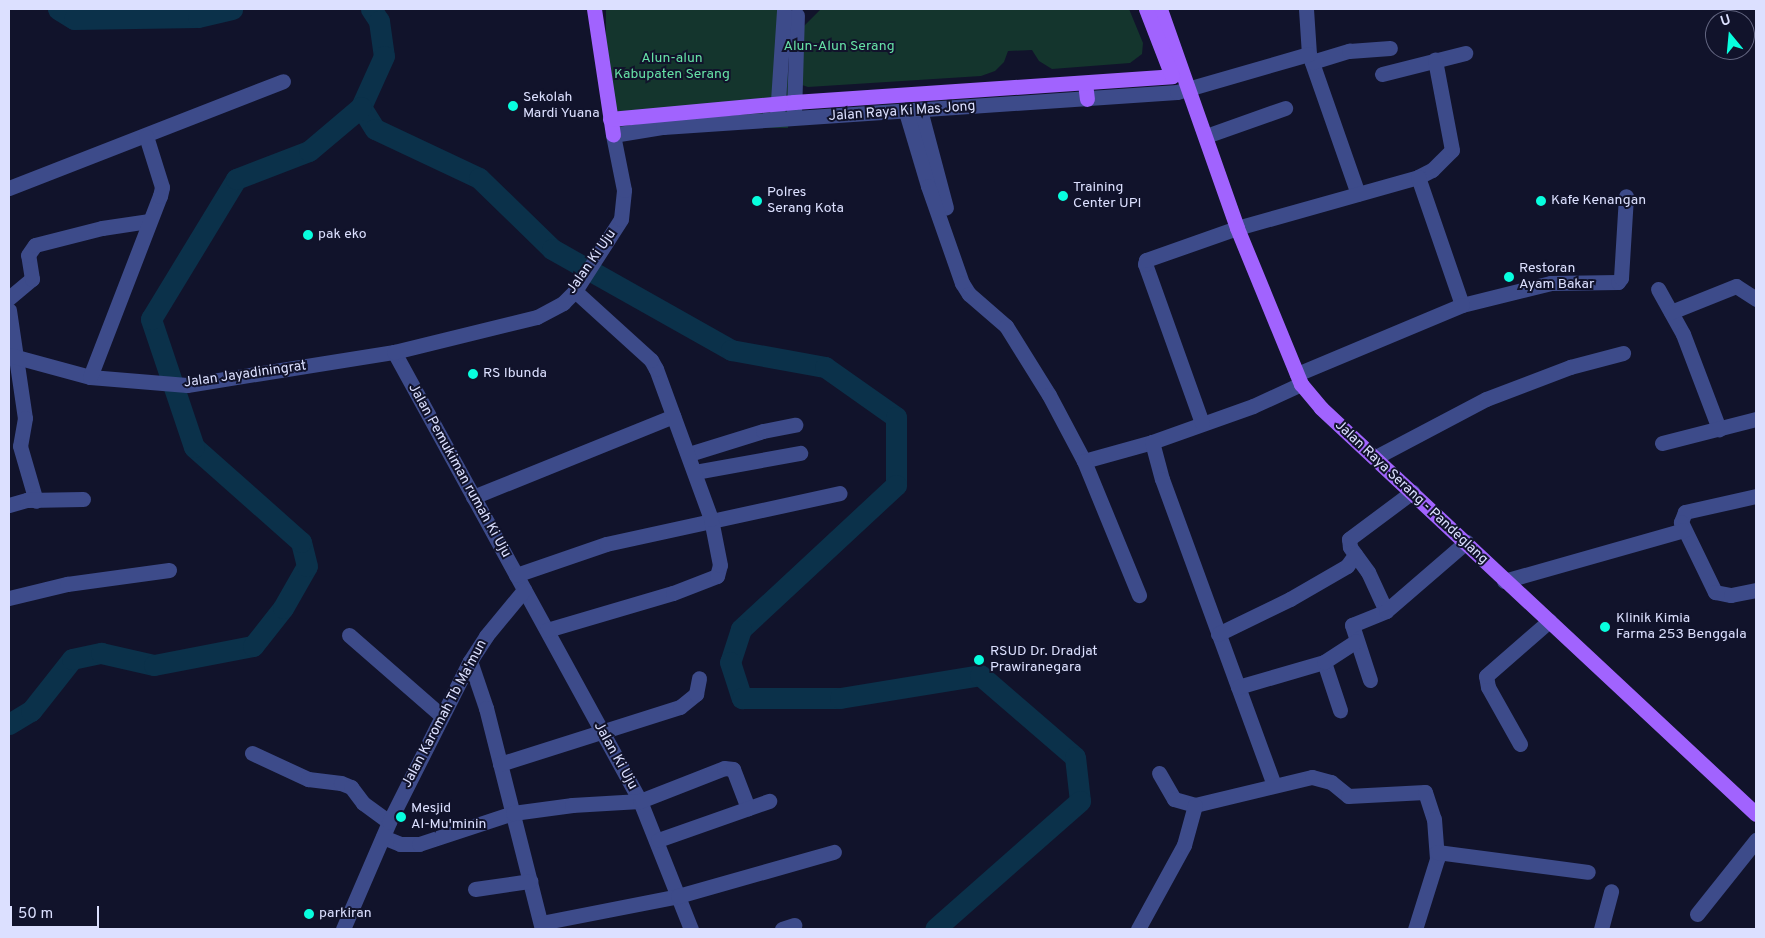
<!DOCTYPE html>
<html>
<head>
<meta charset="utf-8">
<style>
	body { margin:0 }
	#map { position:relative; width:1765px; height:938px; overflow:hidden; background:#11132b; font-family:Overpass,sans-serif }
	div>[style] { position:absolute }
	.green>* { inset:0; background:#14352d; transform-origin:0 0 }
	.river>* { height:21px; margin:-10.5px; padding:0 10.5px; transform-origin:10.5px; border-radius:10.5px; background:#0b314a }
	.minor>* { height:15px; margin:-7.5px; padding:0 7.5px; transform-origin:7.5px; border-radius:7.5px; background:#3d4b8a }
	.major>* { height:15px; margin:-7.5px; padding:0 7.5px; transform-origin:7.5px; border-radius:7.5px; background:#a163fe }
	.dots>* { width:14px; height:14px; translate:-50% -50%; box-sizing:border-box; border:2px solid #11132b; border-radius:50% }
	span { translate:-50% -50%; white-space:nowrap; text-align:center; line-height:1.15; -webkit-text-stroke:4px #11132b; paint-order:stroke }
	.park-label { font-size:14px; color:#66e1a6 }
	.poi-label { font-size:14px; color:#dce0ff }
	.left { translate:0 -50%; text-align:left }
	.street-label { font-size:14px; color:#dce0ff }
	.frame { position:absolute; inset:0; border:10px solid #dce0ff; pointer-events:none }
	.north { position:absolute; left:1705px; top:10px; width:50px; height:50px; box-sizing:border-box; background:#11132b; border:1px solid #626580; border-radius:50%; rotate:343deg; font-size:14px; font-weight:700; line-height:20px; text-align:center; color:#dce0ff }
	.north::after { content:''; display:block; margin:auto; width:18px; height:22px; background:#08fede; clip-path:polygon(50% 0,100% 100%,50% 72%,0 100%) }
	.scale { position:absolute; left:10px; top:906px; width:89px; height:22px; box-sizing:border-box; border:2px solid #dce0ff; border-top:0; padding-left:6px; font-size:15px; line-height:18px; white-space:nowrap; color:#dce0ff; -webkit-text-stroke:4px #11132b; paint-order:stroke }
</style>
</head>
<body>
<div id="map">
	<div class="green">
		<i style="left:606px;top:9px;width:182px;height:119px"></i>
		<i style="clip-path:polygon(821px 9px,1129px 9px,1143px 43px,1142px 54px,1130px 63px,1052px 69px,1039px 61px,1032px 50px,1008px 51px,1004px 62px,995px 71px,981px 76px,808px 87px,802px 85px,802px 28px)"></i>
	</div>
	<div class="river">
		<i style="left:58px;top:9px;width:19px;rotate:32deg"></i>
		<i style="left:74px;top:19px;width:124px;rotate:-0.9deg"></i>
		<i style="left:198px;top:17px;width:35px;rotate:-13deg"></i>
		<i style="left:371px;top:9px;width:14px;rotate:56deg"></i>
		<i style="left:379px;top:21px;width:35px;rotate:82deg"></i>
		<i style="left:384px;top:56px;width:56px;rotate:114.3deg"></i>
		<i style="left:361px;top:107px;width:26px;rotate:58deg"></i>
		<i style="left:375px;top:129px;width:115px;rotate:25.2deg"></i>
		<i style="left:479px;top:178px;width:102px;rotate:44.2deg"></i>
		<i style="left:552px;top:249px;width:206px;rotate:29.4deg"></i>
		<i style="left:731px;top:350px;width:96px;rotate:10.3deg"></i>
		<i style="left:825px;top:367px;width:87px;rotate:35.2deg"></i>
		<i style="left:896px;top:417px;width:68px;rotate:90deg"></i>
		<i style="left:896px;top:485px;width:212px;rotate:137.1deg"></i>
		<i style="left:741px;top:629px;width:35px;rotate:108deg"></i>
		<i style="left:730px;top:662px;width:38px;rotate:72deg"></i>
		<i style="left:742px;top:698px;width:98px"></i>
		<i style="left:840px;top:698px;width:142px;rotate:-9.3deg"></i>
		<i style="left:980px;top:675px;width:125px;rotate:40.8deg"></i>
		<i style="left:1075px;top:757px;width:44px;rotate:83.5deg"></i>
		<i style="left:1080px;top:801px;width:193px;rotate:138.6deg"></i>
		<i style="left:9px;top:724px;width:26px;rotate:-31deg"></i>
		<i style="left:31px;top:711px;width:66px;rotate:-51.7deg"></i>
		<i style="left:72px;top:659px;width:30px;rotate:-12deg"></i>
		<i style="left:101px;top:653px;width:54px;rotate:12.8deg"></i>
		<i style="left:154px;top:665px;width:101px;rotate:-10.9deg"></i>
		<i style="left:253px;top:646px;width:48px;rotate:-51.7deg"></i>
		<i style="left:283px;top:608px;width:48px;rotate:-60.3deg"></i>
		<i style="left:307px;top:566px;width:25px;rotate:-104deg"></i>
		<i style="left:301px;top:542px;width:143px;rotate:-138.4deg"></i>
		<i style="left:194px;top:447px;width:135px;rotate:-108.6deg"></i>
		<i style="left:151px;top:319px;width:164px;rotate:-58.7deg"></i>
		<i style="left:236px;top:179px;width:78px;rotate:-21deg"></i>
		<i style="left:309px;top:151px;width:68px;rotate:-40.2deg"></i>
	</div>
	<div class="minor">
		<i style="left:1306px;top:9px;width:45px;rotate:86.2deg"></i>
		<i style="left:1309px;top:54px;width:148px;rotate:70.7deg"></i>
		<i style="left:1312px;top:62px;width:39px;rotate:-17deg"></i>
		<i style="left:1349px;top:51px;width:41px;rotate:-4.2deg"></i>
		<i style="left:1382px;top:74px;width:86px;rotate:-14.2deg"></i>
		<i style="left:920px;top:110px;width:101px;rotate:75.1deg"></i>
		<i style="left:906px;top:112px;width:77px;rotate:73.4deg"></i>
		<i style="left:928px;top:186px;width:103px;rotate:70.7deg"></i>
		<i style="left:962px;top:283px;width:13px;rotate:58deg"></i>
		<i style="left:969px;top:294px;width:49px;rotate:40.9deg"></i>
		<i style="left:1006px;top:326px;width:81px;rotate:58.1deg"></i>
		<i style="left:1049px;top:395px;width:75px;rotate:62.1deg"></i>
		<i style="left:1084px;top:461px;width:71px;rotate:-15.6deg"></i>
		<i style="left:1152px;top:442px;width:107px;rotate:-19.6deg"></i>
		<i style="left:1253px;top:406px;width:53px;rotate:-24.6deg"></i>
		<i style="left:794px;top:114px;width:99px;rotate:-88.3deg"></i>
		<i style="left:777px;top:116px;width:106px;rotate:-86.2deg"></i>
		<i style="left:1206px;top:136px;width:84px;rotate:-19.5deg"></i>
		<i style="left:1418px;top:177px;width:16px;rotate:-27deg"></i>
		<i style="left:1432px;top:170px;width:28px;rotate:-45deg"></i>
		<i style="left:1452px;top:150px;width:92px;rotate:-100.7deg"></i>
		<i style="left:9px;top:188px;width:294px;rotate:-21.3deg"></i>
		<i style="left:1658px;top:289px;width:51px;rotate:60.9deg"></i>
		<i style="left:1683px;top:334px;width:102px;rotate:69.2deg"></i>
		<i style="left:9px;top:298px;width:30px;rotate:-40deg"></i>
		<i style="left:32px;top:279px;width:24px;rotate:-99deg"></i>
		<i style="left:28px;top:255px;width:12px;rotate:-55deg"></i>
		<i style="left:35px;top:245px;width:69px;rotate:-14.2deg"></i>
		<i style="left:102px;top:228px;width:48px;rotate:-8.5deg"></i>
		<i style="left:1462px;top:305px;width:92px;rotate:-13.9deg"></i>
		<i style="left:1551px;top:283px;width:67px;rotate:-0.9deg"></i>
		<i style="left:1618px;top:282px;width:5px;rotate:-53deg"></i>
		<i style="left:1621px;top:278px;width:82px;rotate:-86.5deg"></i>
		<i style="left:9px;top:310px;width:109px;rotate:81.6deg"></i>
		<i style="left:25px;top:418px;width:28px;rotate:100deg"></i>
		<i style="left:20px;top:446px;width:57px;rotate:73.8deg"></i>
		<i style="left:1671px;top:312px;width:70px;rotate:-21.8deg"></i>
		<i style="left:1736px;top:286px;width:24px;rotate:33deg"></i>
		<i style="left:394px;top:352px;width:512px;rotate:61.28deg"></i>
		<i style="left:640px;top:801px;width:138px;rotate:68.3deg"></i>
		<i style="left:9px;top:355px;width:84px;rotate:15.2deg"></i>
		<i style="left:90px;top:377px;width:97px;rotate:4.7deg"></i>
		<i style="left:187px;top:385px;width:210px;rotate:-9.1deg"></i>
		<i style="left:394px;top:352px;width:147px;rotate:-13.8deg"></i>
		<i style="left:537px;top:317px;width:30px;rotate:-28deg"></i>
		<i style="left:563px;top:303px;width:17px;rotate:-45deg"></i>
		<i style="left:575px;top:291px;width:85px;rotate:-57.4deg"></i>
		<i style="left:621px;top:219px;width:29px;rotate:-84deg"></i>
		<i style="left:624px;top:190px;width:56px;rotate:-101.3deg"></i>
		<i style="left:613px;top:135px;width:51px;rotate:-9.1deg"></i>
		<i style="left:663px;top:127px;width:515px;rotate:-3.9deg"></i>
		<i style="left:1177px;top:92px;width:137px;rotate:-16.1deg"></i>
		<i style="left:90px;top:377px;width:194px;rotate:-68.9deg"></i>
		<i style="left:160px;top:196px;width:9px;rotate:-77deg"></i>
		<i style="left:162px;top:187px;width:53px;rotate:-107.4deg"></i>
		<i style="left:1202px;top:423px;width:169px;rotate:-109.7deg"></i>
		<i style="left:1145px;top:264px;width:4px;rotate:-76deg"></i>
		<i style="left:1146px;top:260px;width:96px;rotate:-19.4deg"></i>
		<i style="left:1237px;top:228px;width:188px;rotate:-15.7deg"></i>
		<i style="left:1418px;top:177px;width:135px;rotate:71deg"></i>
		<i style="left:1462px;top:305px;width:179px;rotate:157.3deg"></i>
		<i style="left:1152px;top:442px;width:38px;rotate:75deg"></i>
		<i style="left:1162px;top:479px;width:326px;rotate:69.9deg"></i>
		<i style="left:1662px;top:443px;width:97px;rotate:-14.3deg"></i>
		<i style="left:689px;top:454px;width:77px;rotate:-17.3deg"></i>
		<i style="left:763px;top:431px;width:33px;rotate:-11deg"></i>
		<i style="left:1376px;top:457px;width:124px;rotate:-27.8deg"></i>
		<i style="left:1486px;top:399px;width:90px;rotate:-20.9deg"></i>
		<i style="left:1570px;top:367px;width:55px;rotate:-14.8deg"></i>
		<i style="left:1084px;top:461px;width:145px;rotate:67.7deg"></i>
		<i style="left:695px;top:472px;width:107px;rotate:-10.3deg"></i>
		<i style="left:1756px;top:496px;width:73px;rotate:167.3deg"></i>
		<i style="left:1685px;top:512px;width:11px;rotate:112deg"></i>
		<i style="left:1681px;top:522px;width:78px;rotate:64.1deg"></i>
		<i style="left:1715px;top:592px;width:16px;rotate:11deg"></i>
		<i style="left:1731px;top:595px;width:25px;rotate:-11deg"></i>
		<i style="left:473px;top:497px;width:216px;rotate:-22deg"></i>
		<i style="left:9px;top:505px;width:19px;rotate:-16deg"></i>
		<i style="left:27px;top:500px;width:56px;rotate:-1deg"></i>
		<i style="left:516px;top:575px;width:95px;rotate:-19deg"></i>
		<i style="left:606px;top:544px;width:239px;rotate:-12.3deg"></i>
		<i style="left:1504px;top:581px;width:187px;rotate:-15.8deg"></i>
		<i style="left:9px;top:598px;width:60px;rotate:-13.6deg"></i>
		<i style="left:67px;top:584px;width:103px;rotate:-7.8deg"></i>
		<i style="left:1386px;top:611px;width:43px;rotate:-114.8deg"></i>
		<i style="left:1368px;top:572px;width:31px;rotate:-126deg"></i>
		<i style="left:1350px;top:547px;width:8px;rotate:-97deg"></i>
		<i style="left:1349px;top:539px;width:79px;rotate:-36.7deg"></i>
		<i style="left:547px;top:630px;width:131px;rotate:-16.4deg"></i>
		<i style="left:673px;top:593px;width:47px;rotate:-21.1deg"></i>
		<i style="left:717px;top:576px;width:11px;rotate:-75deg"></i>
		<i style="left:720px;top:565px;width:47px;rotate:-101.1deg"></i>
		<i style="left:711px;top:519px;width:160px;rotate:-110.1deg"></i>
		<i style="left:656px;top:369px;width:10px;rotate:-119deg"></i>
		<i style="left:651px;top:360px;width:103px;rotate:-137.8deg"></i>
		<i style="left:1218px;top:634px;width:80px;rotate:-25.9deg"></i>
		<i style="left:1290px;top:599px;width:66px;rotate:-30.1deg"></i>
		<i style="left:1347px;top:566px;width:14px;rotate:-54deg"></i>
		<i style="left:349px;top:635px;width:123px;rotate:41.1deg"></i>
		<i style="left:470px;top:661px;width:50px;rotate:71.2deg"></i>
		<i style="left:486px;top:708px;width:228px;rotate:75.8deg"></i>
		<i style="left:1324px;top:662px;width:51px;rotate:71.6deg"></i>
		<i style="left:1370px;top:680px;width:58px;rotate:-108.1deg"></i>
		<i style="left:1352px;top:625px;width:37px;rotate:-22deg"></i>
		<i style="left:1386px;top:611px;width:106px;rotate:-40.8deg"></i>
		<i style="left:1238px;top:687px;width:90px;rotate:-16.2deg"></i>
		<i style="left:1324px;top:662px;width:38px;rotate:-33deg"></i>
		<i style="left:1520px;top:744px;width:65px;rotate:-119.3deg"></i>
		<i style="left:1488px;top:687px;width:11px;rotate:-100deg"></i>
		<i style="left:1486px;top:676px;width:84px;rotate:-41.1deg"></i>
		<i style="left:252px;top:753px;width:62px;rotate:24.9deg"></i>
		<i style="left:308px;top:779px;width:33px;rotate:7deg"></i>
		<i style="left:341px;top:783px;width:11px;rotate:22deg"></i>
		<i style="left:351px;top:787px;width:20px;rotate:53deg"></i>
		<i style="left:363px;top:803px;width:32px;rotate:36deg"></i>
		<i style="left:500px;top:764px;width:189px;rotate:-17.6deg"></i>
		<i style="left:680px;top:707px;width:21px;rotate:-39deg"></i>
		<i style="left:696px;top:694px;width:16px;rotate:-79deg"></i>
		<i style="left:1159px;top:773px;width:30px;rotate:60deg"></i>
		<i style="left:1174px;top:799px;width:22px;rotate:16deg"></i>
		<i style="left:1195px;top:805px;width:120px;rotate:-13.5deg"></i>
		<i style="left:1312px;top:777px;width:20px;rotate:15deg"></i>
		<i style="left:1331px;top:782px;width:22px;rotate:39deg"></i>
		<i style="left:1348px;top:796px;width:77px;rotate:-3deg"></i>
		<i style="left:1425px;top:792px;width:28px;rotate:72deg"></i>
		<i style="left:1434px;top:819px;width:40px;rotate:85.7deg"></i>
		<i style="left:1437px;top:859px;width:73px;rotate:107.4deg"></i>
		<i style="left:383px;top:837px;width:18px;rotate:22deg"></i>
		<i style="left:400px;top:844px;width:19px"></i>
		<i style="left:419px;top:844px;width:99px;rotate:-18.3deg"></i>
		<i style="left:513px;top:813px;width:60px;rotate:-7.7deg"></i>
		<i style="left:572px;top:805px;width:68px;rotate:-3.4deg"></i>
		<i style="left:640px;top:801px;width:90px;rotate:-21.4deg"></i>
		<i style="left:724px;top:768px;width:9px;rotate:6deg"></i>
		<i style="left:733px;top:769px;width:42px;rotate:69deg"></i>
		<i style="left:658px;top:840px;width:118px;rotate:-19.4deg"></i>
		<i style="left:1437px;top:852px;width:152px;rotate:7.5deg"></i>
		<i style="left:475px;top:889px;width:56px;rotate:-8.3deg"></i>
		<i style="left:1697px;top:914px;width:95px;rotate:-51.4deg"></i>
		<i style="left:541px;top:923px;width:140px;rotate:-11.1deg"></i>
		<i style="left:678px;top:896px;width:162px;rotate:-15.8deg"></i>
		<i style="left:343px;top:929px;width:116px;rotate:-66.7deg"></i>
		<i style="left:389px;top:822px;width:180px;rotate:-63.3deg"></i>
		<i style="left:470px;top:661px;width:30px;rotate:-57deg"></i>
		<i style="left:486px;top:636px;width:60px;rotate:-50.4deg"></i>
		<i style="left:782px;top:929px;width:13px;rotate:-18deg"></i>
		<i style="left:1138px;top:929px;width:96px;rotate:-61.3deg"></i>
		<i style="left:1184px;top:845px;width:41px;rotate:-74.6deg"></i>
		<i style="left:1601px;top:929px;width:39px;rotate:-75deg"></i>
	</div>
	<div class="major">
		<i style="left:594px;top:9px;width:127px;rotate:81.4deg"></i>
		<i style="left:1160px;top:9px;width:232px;rotate:70.6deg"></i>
		<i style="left:1237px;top:228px;width:169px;rotate:67.7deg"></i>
		<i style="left:1301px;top:384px;width:31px;rotate:50deg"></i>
		<i style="left:1321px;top:408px;width:595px;rotate:43.03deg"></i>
		<i style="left:1085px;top:83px;width:16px;rotate:83deg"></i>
		<i style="left:610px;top:119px;width:185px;rotate:-5.3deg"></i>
		<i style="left:794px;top:102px;width:379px;rotate:-3.9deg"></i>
		<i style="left:1172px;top:76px;width:72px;rotate:-111.2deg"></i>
	</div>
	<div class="dots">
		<i style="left:513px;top:106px;background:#08fede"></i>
		<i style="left:1063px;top:196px;background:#08fede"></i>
		<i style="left:757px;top:201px;background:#08fede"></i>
		<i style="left:1541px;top:201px;background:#08fede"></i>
		<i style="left:308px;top:235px;background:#08fede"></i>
		<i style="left:1509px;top:277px;background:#08fede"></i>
		<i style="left:473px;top:374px;background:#08fede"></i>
		<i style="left:1605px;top:627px;background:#08fede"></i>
		<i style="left:979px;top:660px;background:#08fede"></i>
		<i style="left:401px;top:817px;background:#08fede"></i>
		<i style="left:309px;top:914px;background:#08fede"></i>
	</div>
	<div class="park-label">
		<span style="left:839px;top:47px">Alun-Alun Serang</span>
		<span style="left:672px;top:67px">Alun-alun<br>Kabupaten Serang</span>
	</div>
	<div class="poi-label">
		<span class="left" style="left:523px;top:106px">Sekolah<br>Mardi Yuana</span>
		<span class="left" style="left:1073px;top:196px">Training<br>Center UPI</span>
		<span class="left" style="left:767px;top:201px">Polres<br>Serang Kota</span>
		<span class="left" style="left:1551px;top:201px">Kafe Kenangan</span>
		<span class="left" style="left:318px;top:235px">pak eko</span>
		<span class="left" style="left:1519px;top:277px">Restoran<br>Ayam Bakar</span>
		<span class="left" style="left:483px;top:374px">RS Ibunda</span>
		<span class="left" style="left:1616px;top:627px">Klinik Kimia<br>Farma 253 Benggala</span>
		<span class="left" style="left:990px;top:660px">RSUD Dr. Dradjat<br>Prawiranegara</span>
		<span class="left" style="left:411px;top:817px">Mesjid<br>Al-Mu'minin</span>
		<span class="left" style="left:319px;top:914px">parkiran</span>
	</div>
	<div class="street-label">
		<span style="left:902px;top:112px;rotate:-4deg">Jalan Raya Ki Mas Jong</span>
		<span style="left:592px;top:262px;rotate:-55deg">Jalan Ki Uju</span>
		<span style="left:245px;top:375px;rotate:-8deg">Jalan Jayadiningrat</span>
		<span style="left:459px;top:471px;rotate:61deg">Jalan Pemukiman rumah Ki Uju</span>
		<span style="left:1411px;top:493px;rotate:43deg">Jalan Raya Serang - Pandeglang</span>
		<span style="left:445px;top:714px;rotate:-62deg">Jalan Karomah Tb Ma'mun</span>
		<span style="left:615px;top:756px;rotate:61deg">Jalan Ki Uju</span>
	</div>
	<div class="frame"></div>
	<div class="north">U</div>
	<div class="scale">50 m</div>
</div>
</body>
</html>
